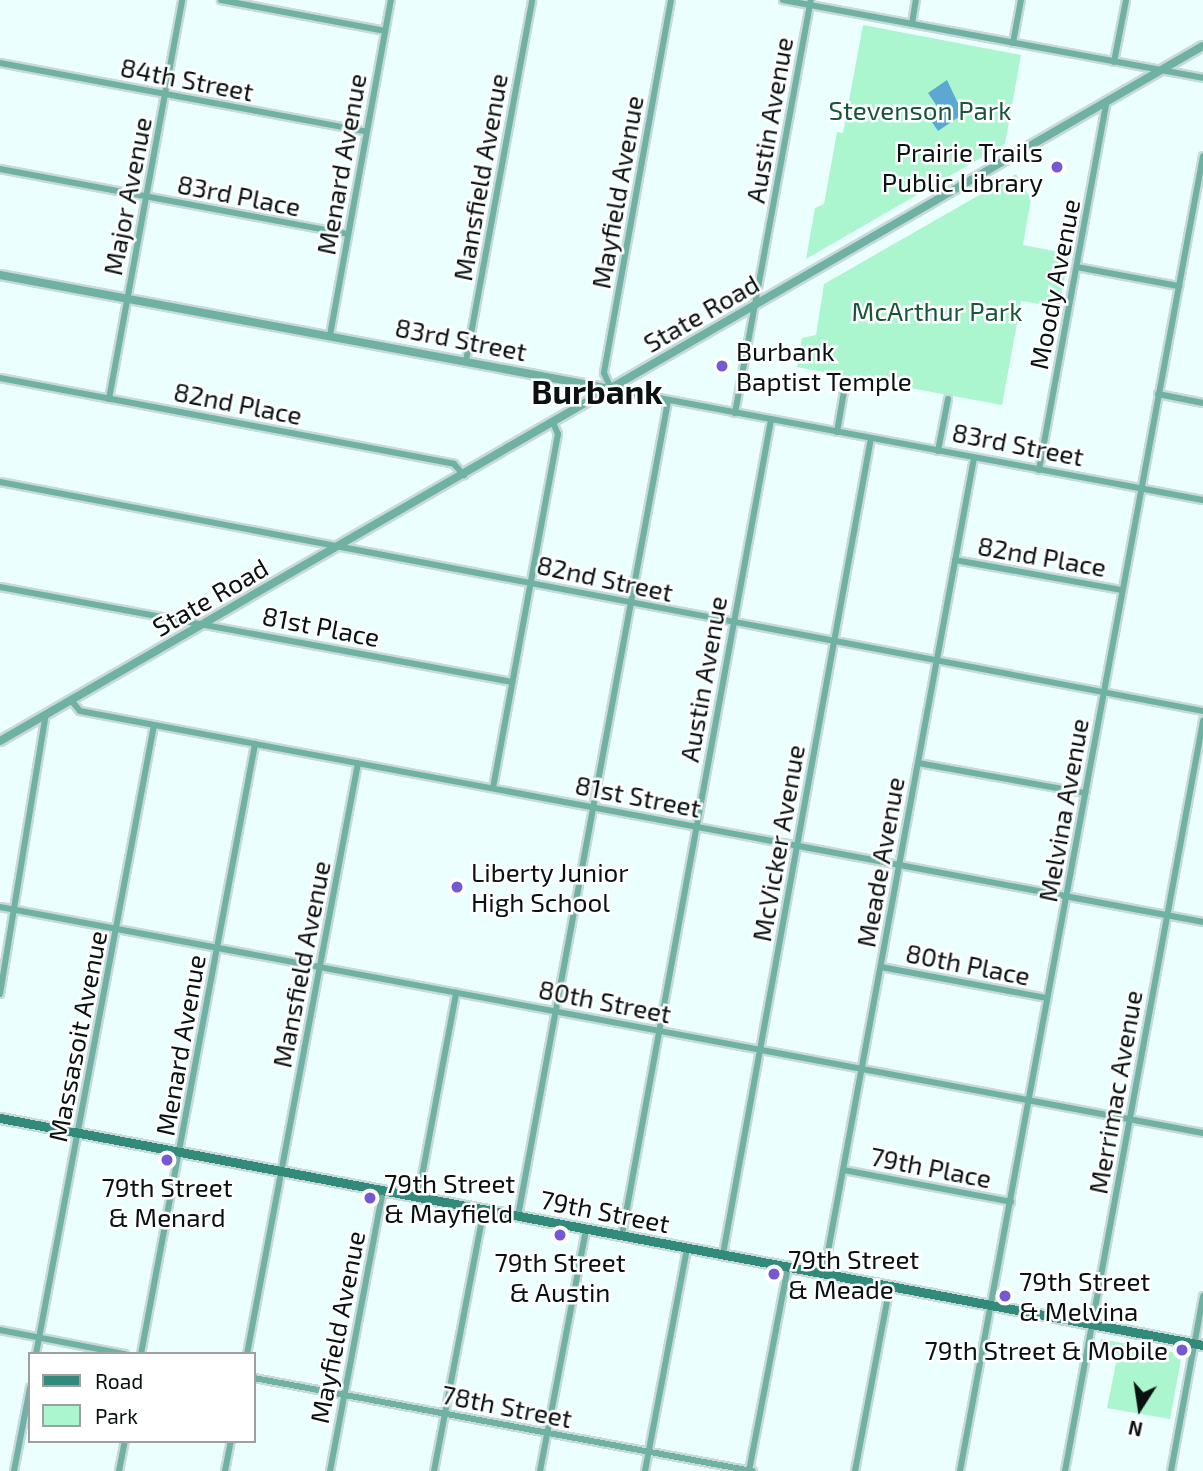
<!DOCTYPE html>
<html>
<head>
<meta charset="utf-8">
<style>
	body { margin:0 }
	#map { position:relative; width:1203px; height:1471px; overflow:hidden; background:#ecffff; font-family:"Exo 2",sans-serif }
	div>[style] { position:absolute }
	.green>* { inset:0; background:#abf5cf }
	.water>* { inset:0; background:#5ba9d3 }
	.roads { filter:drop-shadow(2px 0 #c8d9d9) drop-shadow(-2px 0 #c8d9d9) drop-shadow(0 2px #c8d9d9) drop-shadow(0 -2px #c8d9d9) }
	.minor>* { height:6px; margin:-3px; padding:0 3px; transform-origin:3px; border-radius:3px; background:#6fb2a4 }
	.tertiary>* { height:8px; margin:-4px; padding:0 4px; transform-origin:4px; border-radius:4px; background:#6fb2a4 }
	.secondary>* { height:9px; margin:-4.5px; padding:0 4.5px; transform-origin:4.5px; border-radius:4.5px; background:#328a7b }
	.dots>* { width:19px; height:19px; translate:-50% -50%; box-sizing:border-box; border:4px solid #fff; border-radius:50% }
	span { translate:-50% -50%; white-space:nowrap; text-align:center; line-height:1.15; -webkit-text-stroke:5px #fff; paint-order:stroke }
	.street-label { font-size:26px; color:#091111 }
	.park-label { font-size:26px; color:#18563c }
	.poi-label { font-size:26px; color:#091111 }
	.right { translate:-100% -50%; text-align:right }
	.left { translate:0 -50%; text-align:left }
	.district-label { font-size:33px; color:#091111; font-weight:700 }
	.legend { position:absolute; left:28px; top:1352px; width:228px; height:91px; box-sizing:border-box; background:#fff; border:2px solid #9da0a0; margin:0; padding:9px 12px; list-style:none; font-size:21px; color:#091111 }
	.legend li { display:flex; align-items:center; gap:14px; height:35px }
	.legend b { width:35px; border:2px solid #9da0a0 }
	.north { position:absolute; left:1105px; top:1373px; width:70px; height:70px; -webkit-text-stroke:5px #fff; paint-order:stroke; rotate:192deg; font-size:19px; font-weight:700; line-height:28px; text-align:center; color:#091111 }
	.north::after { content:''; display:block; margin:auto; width:24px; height:32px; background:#091111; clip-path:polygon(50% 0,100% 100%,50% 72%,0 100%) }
</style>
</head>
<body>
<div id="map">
	<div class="green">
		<i style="clip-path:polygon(863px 25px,1021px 55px,1005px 144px,806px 259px,815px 208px,824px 204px,837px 132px,843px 133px)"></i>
		<i style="clip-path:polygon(1016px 174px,1031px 199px,1023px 245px,1069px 254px,1059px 307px,1021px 301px,1002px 405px,797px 367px,802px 338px,816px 335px,824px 284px)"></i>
		<i style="clip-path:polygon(1101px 1339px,1182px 1354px,1170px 1419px,1107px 1408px,1118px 1353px,1099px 1349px)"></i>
	</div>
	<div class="water">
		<i style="clip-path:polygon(947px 80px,963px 114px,938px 131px,928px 116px,939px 109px,928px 93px)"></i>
	</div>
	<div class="roads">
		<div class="minor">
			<i style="left:221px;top:0;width:167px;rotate:10.7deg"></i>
			<i style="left:671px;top:0;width:379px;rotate:100.2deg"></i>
			<i style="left:604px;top:373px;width:17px;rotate:66deg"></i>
			<i style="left:611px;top:389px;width:602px;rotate:10.62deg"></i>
			<i style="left:783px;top:0;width:427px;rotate:10.5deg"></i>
			<i style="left:912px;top:24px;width:24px;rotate:-81deg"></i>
			<i style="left:1013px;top:43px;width:44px;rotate:-79.5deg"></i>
			<i style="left:1114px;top:62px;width:63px;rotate:-79deg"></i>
			<i style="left:0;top:63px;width:373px;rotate:10.6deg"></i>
			<i style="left:0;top:169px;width:354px;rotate:10.6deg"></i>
			<i style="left:1077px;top:267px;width:104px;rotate:10.6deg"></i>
			<i style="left:330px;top:335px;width:341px;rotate:-79.7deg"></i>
			<i style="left:466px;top:361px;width:367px;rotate:-79.6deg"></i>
			<i style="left:0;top:378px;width:462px;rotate:10.7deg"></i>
			<i style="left:454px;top:464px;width:15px;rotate:48deg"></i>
			<i style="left:1158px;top:394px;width:46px;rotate:11.3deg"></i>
			<i style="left:109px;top:399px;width:406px;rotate:-79.6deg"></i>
			<i style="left:735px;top:413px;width:420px;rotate:-79.6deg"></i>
			<i style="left:837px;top:432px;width:53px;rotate:-80.2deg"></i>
			<i style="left:938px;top:451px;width:53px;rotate:-79.1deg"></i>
			<i style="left:1039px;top:470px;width:371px;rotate:-79.6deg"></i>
			<i style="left:0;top:482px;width:1225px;rotate:10.78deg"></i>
			<i style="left:955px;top:560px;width:170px;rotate:10.2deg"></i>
			<i style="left:0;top:587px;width:521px;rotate:10.51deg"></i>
			<i style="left:71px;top:700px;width:14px;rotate:51deg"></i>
			<i style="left:80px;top:711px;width:1143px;rotate:10.64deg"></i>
			<i style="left:918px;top:763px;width:170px;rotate:10.2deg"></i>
			<i style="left:493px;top:788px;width:360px;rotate:-79.6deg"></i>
			<i style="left:558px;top:434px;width:12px;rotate:-114deg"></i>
			<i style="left:0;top:907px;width:1224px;rotate:10.64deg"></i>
			<i style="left:881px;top:967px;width:169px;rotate:10.6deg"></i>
			<i style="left:0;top:994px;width:284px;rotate:-80.7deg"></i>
			<i style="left:844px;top:1170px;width:170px;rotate:10.8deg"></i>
			<i style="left:418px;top:1197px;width:208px;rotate:-79.4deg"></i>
			<i style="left:518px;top:1216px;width:829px;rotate:-79.57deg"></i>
			<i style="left:622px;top:1235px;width:829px;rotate:-79.64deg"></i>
			<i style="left:723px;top:1254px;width:829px;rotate:-79.72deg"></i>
			<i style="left:824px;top:1273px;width:829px;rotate:-79.57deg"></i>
			<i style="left:0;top:1330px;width:127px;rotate:10.9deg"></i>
			<i style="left:36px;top:1354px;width:640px;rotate:-79.37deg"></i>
			<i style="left:141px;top:1354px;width:621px;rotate:-79.41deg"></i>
			<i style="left:247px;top:1354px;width:601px;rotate:-79.36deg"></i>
			<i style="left:254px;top:1378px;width:507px;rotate:10.58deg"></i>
			<i style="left:14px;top:1471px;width:85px;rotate:-79.1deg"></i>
			<i style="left:119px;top:1471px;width:31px;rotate:-79deg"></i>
			<i style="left:225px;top:1471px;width:31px;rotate:-79deg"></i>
			<i style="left:330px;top:1471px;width:286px;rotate:-79.3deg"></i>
			<i style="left:434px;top:1471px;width:267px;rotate:-79.2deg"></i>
			<i style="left:540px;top:1471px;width:246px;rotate:-79.2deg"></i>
			<i style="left:645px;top:1471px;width:227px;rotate:-79.3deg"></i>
			<i style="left:749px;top:1471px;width:209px;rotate:-79.2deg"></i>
			<i style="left:855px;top:1471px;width:188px;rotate:-79.3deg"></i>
			<i style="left:960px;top:1471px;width:1337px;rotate:-79.53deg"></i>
			<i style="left:1065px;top:1471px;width:763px;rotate:-79.57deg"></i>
			<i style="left:1171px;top:1471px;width:178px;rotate:-79.6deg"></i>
		</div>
		<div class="tertiary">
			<i style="left:0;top:275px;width:622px;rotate:10.57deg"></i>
			<i style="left:0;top:741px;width:1389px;rotate:-30.02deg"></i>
		</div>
		<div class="secondary">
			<i style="left:0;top:1118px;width:1224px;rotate:10.69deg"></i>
		</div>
	</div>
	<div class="dots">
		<i style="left:1057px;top:167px;background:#7459d3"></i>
		<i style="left:722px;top:366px;background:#7459d3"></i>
		<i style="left:457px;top:887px;background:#7459d3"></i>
		<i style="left:167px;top:1160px;background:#7459d3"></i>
		<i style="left:370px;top:1198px;background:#7459d3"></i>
		<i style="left:560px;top:1235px;background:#7459d3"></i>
		<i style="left:774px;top:1274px;background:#7459d3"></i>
		<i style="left:1005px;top:1296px;background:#7459d3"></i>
		<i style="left:1182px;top:1350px;background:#7459d3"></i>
	</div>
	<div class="street-label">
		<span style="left:187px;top:79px;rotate:11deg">84th Street</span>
		<span style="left:769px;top:120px;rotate:-80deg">Austin Avenue</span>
		<span style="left:341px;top:164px;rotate:-80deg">Menard Avenue</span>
		<span style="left:480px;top:177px;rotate:-80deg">Mansfield Avenue</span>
		<span style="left:617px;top:192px;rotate:-80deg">Mayfield Avenue</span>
		<span style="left:239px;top:195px;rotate:11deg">83rd Place</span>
		<span style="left:127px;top:196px;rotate:-79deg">Major Avenue</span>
		<span style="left:1054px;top:284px;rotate:-79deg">Moody Avenue</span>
		<span style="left:701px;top:313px;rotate:-30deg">State Road</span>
		<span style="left:461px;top:339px;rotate:11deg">83rd Street</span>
		<span style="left:238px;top:403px;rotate:11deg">82nd Place</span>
		<span style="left:1018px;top:444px;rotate:11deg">83rd Street</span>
		<span style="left:1042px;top:556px;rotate:10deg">82nd Place</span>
		<span style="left:605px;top:578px;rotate:12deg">82nd Street</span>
		<span style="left:210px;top:597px;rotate:-30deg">State Road</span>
		<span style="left:321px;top:626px;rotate:11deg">81st Place</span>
		<span style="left:703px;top:679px;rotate:-80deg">Austin Avenue</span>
		<span style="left:638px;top:796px;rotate:11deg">81st Street</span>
		<span style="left:1063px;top:810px;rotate:-80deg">Melvina Avenue</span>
		<span style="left:778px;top:843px;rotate:-80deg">McVicker Avenue</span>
		<span style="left:880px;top:862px;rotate:-80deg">Meade Avenue</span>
		<span style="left:301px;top:964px;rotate:-79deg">Mansfield Avenue</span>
		<span style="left:968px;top:964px;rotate:11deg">80th Place</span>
		<span style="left:605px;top:1001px;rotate:11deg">80th Street</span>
		<span style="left:77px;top:1036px;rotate:-79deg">Massasoit Avenue</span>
		<span style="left:180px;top:1045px;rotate:-80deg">Menard Avenue</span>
		<span style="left:1115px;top:1092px;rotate:-80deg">Merrimac Avenue</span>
		<span style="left:931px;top:1167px;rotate:11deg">79th Place</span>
		<span style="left:605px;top:1211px;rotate:11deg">79th Street</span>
		<span style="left:337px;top:1327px;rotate:-79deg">Mayfield Avenue</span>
		<span style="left:507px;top:1406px;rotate:11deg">78th Street</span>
	</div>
	<div class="park-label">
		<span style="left:920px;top:110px">Stevenson Park</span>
		<span style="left:937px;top:311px">McArthur Park</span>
	</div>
	<div class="poi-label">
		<span class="right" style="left:1043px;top:167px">Prairie Trails<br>Public Library</span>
		<span class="left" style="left:736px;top:366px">Burbank<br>Baptist Temple</span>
		<span class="left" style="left:471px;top:887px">Liberty Junior<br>High School</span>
		<span class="left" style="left:384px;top:1198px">79th Street<br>&amp; Mayfield</span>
		<span style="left:167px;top:1202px">79th Street<br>&amp; Menard</span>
		<span class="left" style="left:788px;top:1274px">79th Street<br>&amp; Meade</span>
		<span style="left:560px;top:1277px">79th Street<br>&amp; Austin</span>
		<span class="left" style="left:1019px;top:1296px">79th Street<br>&amp; Melvina</span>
		<span class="right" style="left:1168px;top:1350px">79th Street &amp; Mobile</span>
	</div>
	<div class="district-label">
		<span style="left:597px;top:392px">Burbank</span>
	</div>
	<ul class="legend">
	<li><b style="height:9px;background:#328a7b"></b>Road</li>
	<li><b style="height:19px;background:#abf5cf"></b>Park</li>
	</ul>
	<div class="north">N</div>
</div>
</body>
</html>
